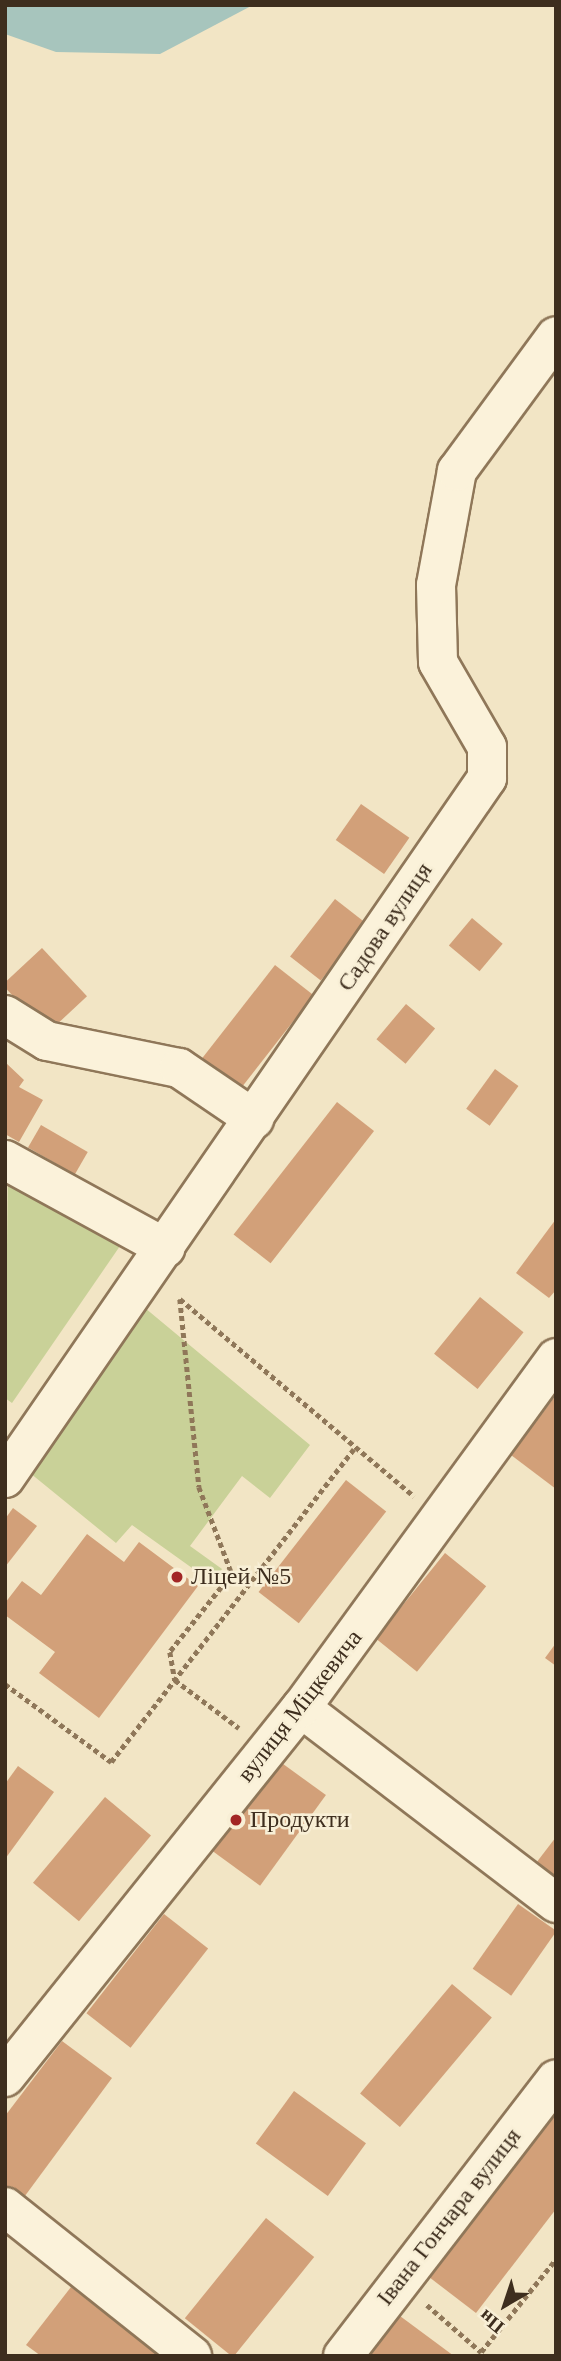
<!DOCTYPE html>
<html>
<head>
<meta charset="utf-8">
<style>
	body { margin:0 }
	#map { position:relative; width:561px; height:2361px; overflow:hidden; background:#f2e5c5; font-family:"Times New Roman",serif }
	div>[style] { position:absolute }
	.green>* { inset:0; background:#c9d198 }
	.water>* { inset:0; background:#a7c5bd }
	.building>* { inset:0; background:#d2a079; transform-origin:0 0 }
	.path>* { height:4.5px; margin-top:-2.25px; transform-origin:0; background:repeating-linear-gradient(90deg,#8f7759 0 5px,transparent 0 8.5px) }
	.roads { filter:drop-shadow(2px 0 #8f7759) drop-shadow(-2px 0 #8f7759) drop-shadow(0 2px #8f7759) drop-shadow(0 -2px #8f7759) }
	.minor>* { height:38px; margin:-19px; padding:0 19px; transform-origin:19px; border-radius:19px; background:#fbf2da }
	.dots>* { width:19px; height:19px; translate:-50% -50%; box-sizing:border-box; border:4px solid #f8efd6; border-radius:50% }
	span { translate:-50% -50%; white-space:nowrap; text-align:center; line-height:1.15; -webkit-text-stroke:5px #f8efd6; paint-order:stroke }
	.street-label { font-size:24px; color:#3e2e1e }
	.poi-label { font-size:24px; color:#3e2e1e }
	.left { translate:0 -50%; text-align:left }
	.frame { position:absolute; inset:0; border:7px solid #3e2e1e; pointer-events:none }
	.north { position:absolute; left:470px; top:2270px; width:70px; height:70px; -webkit-text-stroke:5px #f8efd6; paint-order:stroke; rotate:219deg; font-size:19px; font-weight:700; line-height:28px; text-align:center; color:#3e2e1e }
	.north::after { content:''; display:block; margin:auto; width:24px; height:32px; background:#3e2e1e; clip-path:polygon(50% 0,100% 100%,50% 72%,0 100%) }
</style>
</head>
<body>
<div id="map">
	<div class="green">
		<i style="clip-path:polygon(8px 1171px,120px 1246px,12px 1403px,5px 1398px)"></i>
		<i style="clip-path:polygon(145px 1308px,310px 1445px,270px 1498px,242px 1476px,190px 1546px,222px 1569px,213px 1583px,132px 1525px,116px 1543px,30px 1473px)"></i>
	</div>
	<div class="water">
		<i style="clip-path:polygon(5px 5px,253px 5px,160px 54px,56px 52px,5px 34px)"></i>
	</div>
	<div class="building">
		<i style="left:361px;top:804px;width:59px;height:44px;rotate:35deg"></i>
		<i style="left:335px;top:899px;width:39px;height:73px;rotate:38deg"></i>
		<i style="left:472px;top:918px;width:40px;height:36px;rotate:40deg"></i>
		<i style="left:42px;top:948px;width:66px;height:54px;rotate:47deg"></i>
		<i style="left:275px;top:965px;width:49px;height:119px;rotate:38deg"></i>
		<i style="left:406px;top:1004px;width:38px;height:46px;rotate:40deg"></i>
		<i style="clip-path:polygon(5px 1062px,24px 1080px,19px 1087px,43px 1100px,19px 1142px,5px 1134px)"></i>
		<i style="left:495px;top:1069px;width:29px;height:49px;rotate:36deg"></i>
		<i style="left:337px;top:1102px;width:47px;height:168px;rotate:38deg"></i>
		<i style="left:41px;top:1125px;width:54px;height:26px;rotate:30deg"></i>
		<i style="clip-path:polygon(556px 1219px,556px 1290px,549px 1298px,516px 1273px)"></i>
		<i style="left:480px;top:1297px;width:56px;height:73px;rotate:39deg"></i>
		<i style="clip-path:polygon(556px 1395px,556px 1489px,511px 1455px)"></i>
		<i style="left:346px;top:1480px;width:51px;height:142px;rotate:38deg"></i>
		<i style="clip-path:polygon(13px 1508px,37px 1526px,5px 1567px,5px 1519px)"></i>
		<i style="clip-path:polygon(87px 1534px,124px 1562px,139px 1542px,198px 1586px,99px 1718px,39px 1673px,55px 1652px,5px 1615px,5px 1603px,22px 1581px,41px 1595px)"></i>
		<i style="left:445px;top:1553px;width:53px;height:110px;rotate:39deg"></i>
		<i style="clip-path:polygon(556px 1643px,556px 1666px,545px 1658px)"></i>
		<i style="left:279px;top:1761px;width:58px;height:112px;rotate:36deg"></i>
		<i style="clip-path:polygon(18px 1766px,54px 1792px,5px 1859px,5px 1784px)"></i>
		<i style="left:105px;top:1797px;width:60px;height:112px;rotate:40deg"></i>
		<i style="clip-path:polygon(556px 1837px,556px 1884px,533px 1867px)"></i>
		<i style="left:518px;top:1904px;width:47px;height:79px;rotate:35deg"></i>
		<i style="left:164px;top:1914px;width:56px;height:126px;rotate:38deg"></i>
		<i style="left:452px;top:1984px;width:52px;height:143px;rotate:40deg"></i>
		<i style="clip-path:polygon(62px 2041px,112px 2078px,19px 2204px,5px 2194px,5px 2116px)"></i>
		<i style="left:294px;top:2091px;width:89px;height:65px;rotate:36deg"></i>
		<i style="clip-path:polygon(556px 2111px,556px 2209px,476px 2313px,429px 2277px)"></i>
		<i style="left:266px;top:2218px;width:62px;height:129px;rotate:39deg"></i>
		<i style="clip-path:polygon(71px 2287px,160px 2356px,41px 2356px,26px 2345px)"></i>
		<i style="clip-path:polygon(400px 2316px,454px 2356px,368px 2356px)"></i>
	</div>
	<div class="path">
		<i style="left:180px;top:1299px;width:189px;rotate:84.2deg"></i>
		<i style="left:199px;top:1487px;width:93px;rotate:69.2deg"></i>
		<i style="left:232px;top:1574px;width:100px;rotate:128.5deg"></i>
		<i style="left:170px;top:1652px;width:28px;rotate:80deg"></i>
		<i style="left:175px;top:1680px;width:80px;rotate:36.9deg"></i>
		<i style="left:180px;top:1299px;width:306px;rotate:40.1deg"></i>
		<i style="left:5px;top:1684px;width:132px;rotate:36.3deg"></i>
		<i style="left:111px;top:1762px;width:396px;rotate:-52.2deg"></i>
		<i style="left:427px;top:2305px;width:72px;rotate:41deg"></i>
		<i style="left:481px;top:2352px;width:119px;rotate:-51.1deg"></i>
	</div>
	<div class="roads">
		<div class="minor">
			<i style="left:5px;top:1015px;width:49px;rotate:31.8deg"></i>
			<i style="left:47px;top:1041px;width:135px;rotate:11.6deg"></i>
			<i style="left:179px;top:1068px;width:91px;rotate:34.2deg"></i>
			<i style="left:5px;top:1160px;width:183px;rotate:28.7deg"></i>
			<i style="left:5px;top:1478px;width:850px;rotate:-55.45deg"></i>
			<i style="left:487px;top:778px;width:31px;rotate:-90deg"></i>
			<i style="left:487px;top:747px;width:98px;rotate:-120deg"></i>
			<i style="left:438px;top:662px;width:77px;rotate:-91.5deg"></i>
			<i style="left:436px;top:585px;width:116px;rotate:-79.6deg"></i>
			<i style="left:457px;top:471px;width:167px;rotate:-53.7deg"></i>
			<i style="left:301px;top:1708px;width:321px;rotate:37.4deg"></i>
			<i style="left:5px;top:2077px;width:473px;rotate:-51.3deg"></i>
			<i style="left:301px;top:1708px;width:433px;rotate:-53.9deg"></i>
			<i style="left:5px;top:2207px;width:239px;rotate:38.5deg"></i>
			<i style="left:343px;top:2356px;width:349px;rotate:-52.4deg"></i>
		</div>
	</div>
	<div class="dots">
		<i style="left:177px;top:1577px;background:#a22625"></i>
		<i style="left:236px;top:1820px;background:#a22625"></i>
	</div>
	<div class="street-label">
		<span style="left:385px;top:927px;rotate:-56deg">Садова вулиця</span>
		<span style="left:300px;top:1706px;rotate:-52deg">вулиця Міцкевича</span>
		<span style="left:449px;top:2217px;rotate:-52deg">Івана Гончара вулиця</span>
	</div>
	<div class="poi-label">
		<span class="left" style="left:191px;top:1577px">Ліцей №5</span>
		<span class="left" style="left:250px;top:1820px">Продукти</span>
	</div>
	<div class="frame"></div>
	<div class="north">Пн</div>
</div>
</body>
</html>
